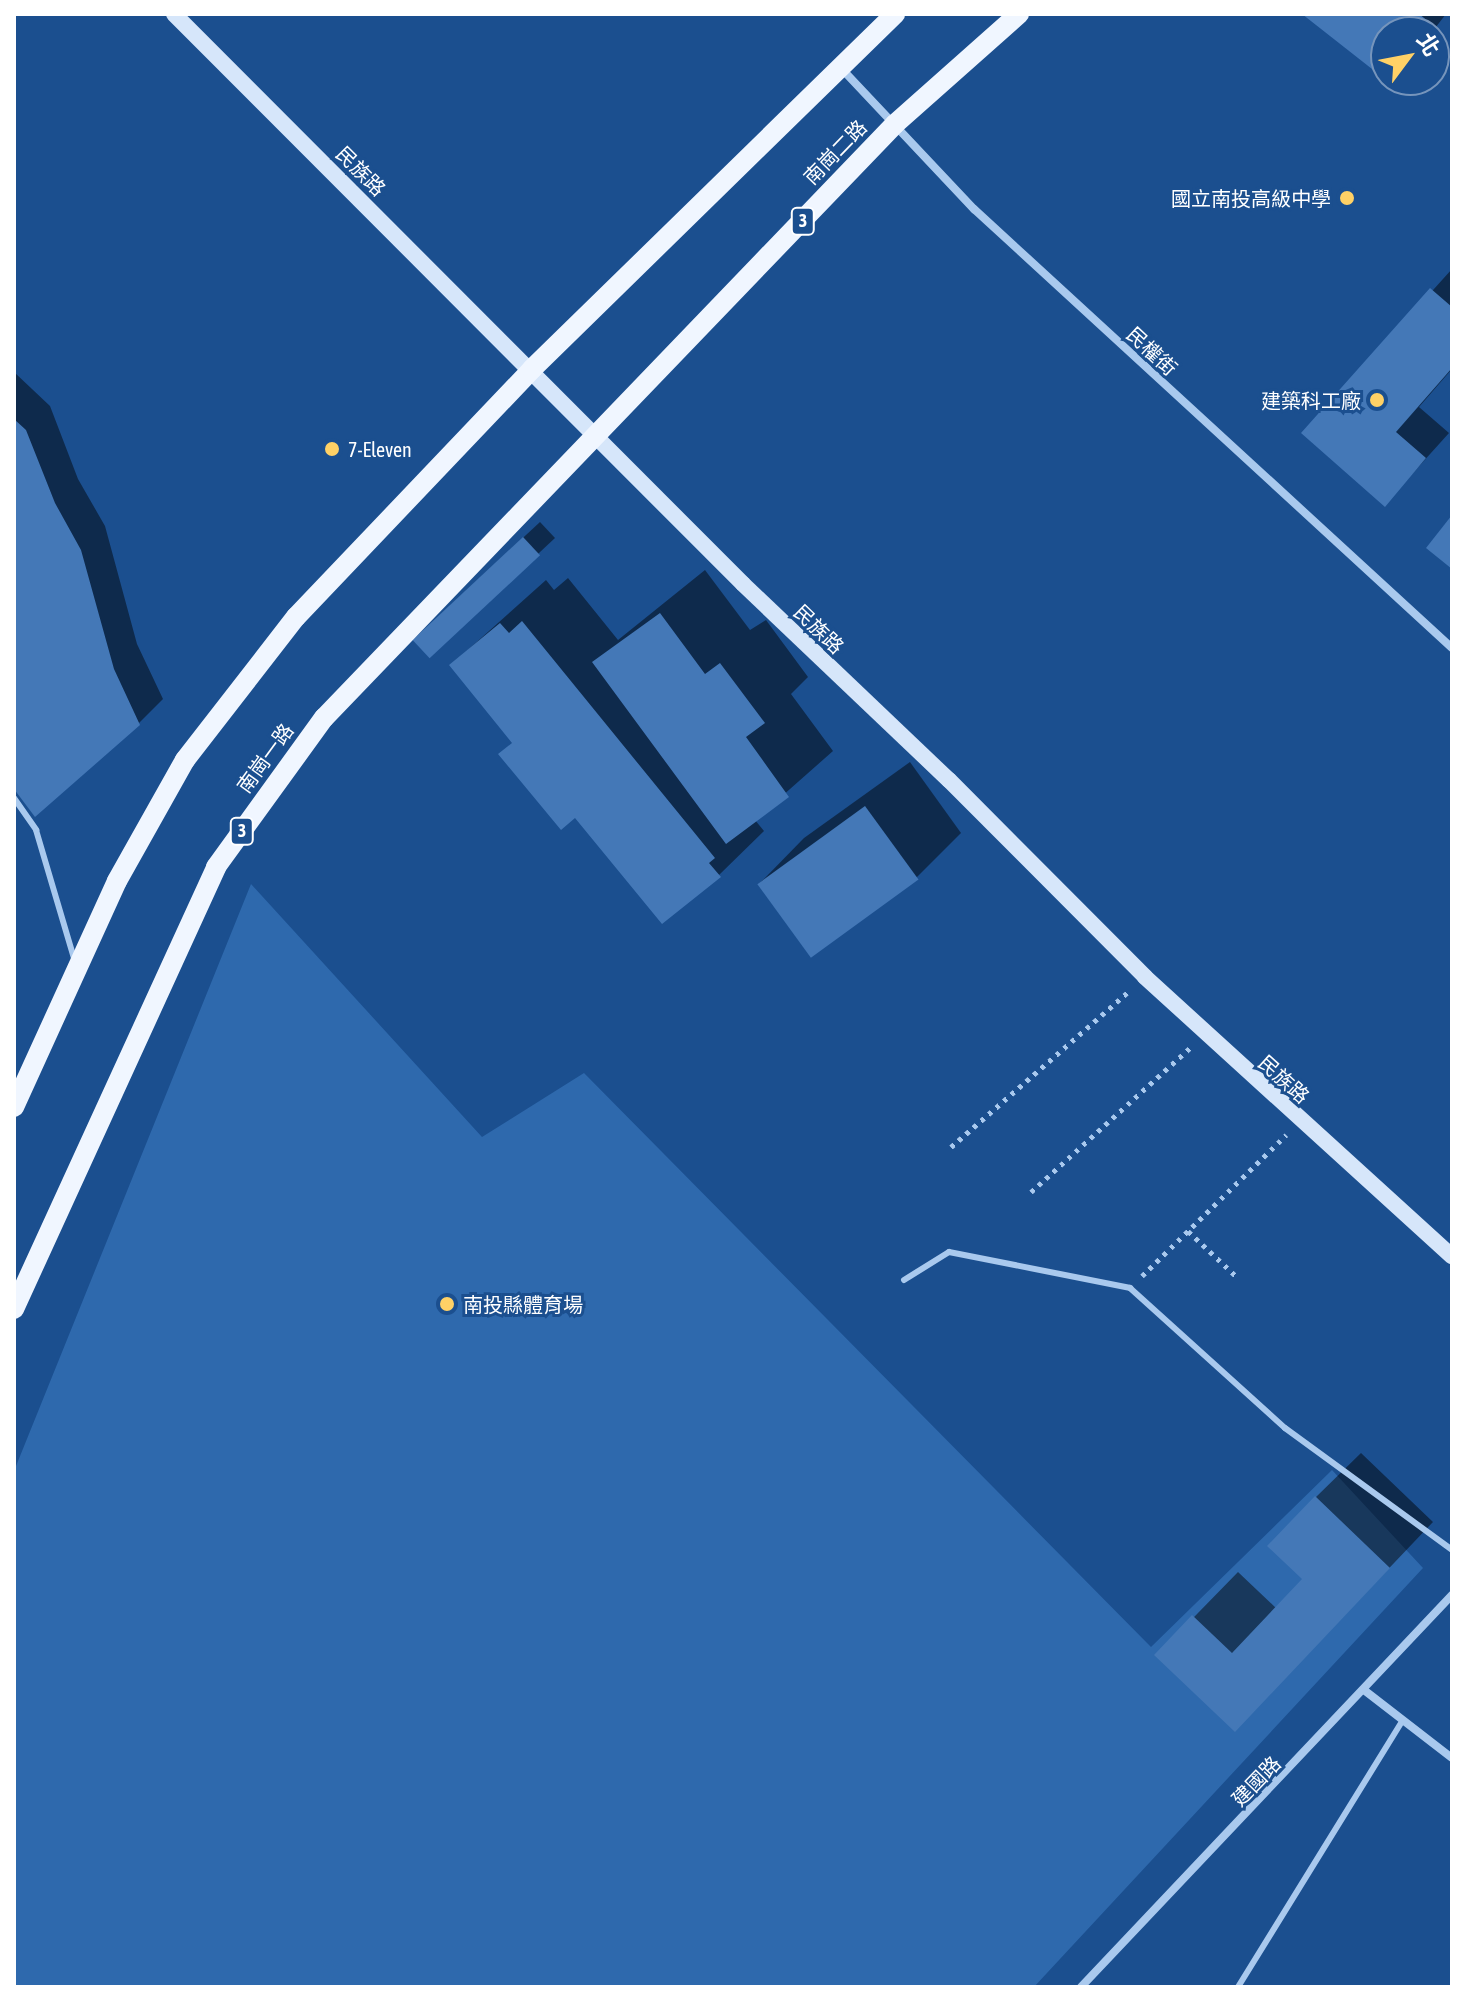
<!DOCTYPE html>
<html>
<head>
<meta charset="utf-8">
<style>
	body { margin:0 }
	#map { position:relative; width:1466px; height:2001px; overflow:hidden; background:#1b4f8f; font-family:"Asap Condensed","Noto Sans TC",sans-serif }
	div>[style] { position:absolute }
	.green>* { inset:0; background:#2e69ad }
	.shadow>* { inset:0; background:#0007; transform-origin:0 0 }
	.building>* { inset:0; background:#4478b7; transform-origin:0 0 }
	.path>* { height:5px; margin-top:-2.5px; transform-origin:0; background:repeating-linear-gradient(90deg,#a9c9ee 0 4px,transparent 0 10px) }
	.lane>* { height:6px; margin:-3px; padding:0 3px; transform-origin:3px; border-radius:3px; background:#a9c9ee }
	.street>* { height:8px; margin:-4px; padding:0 4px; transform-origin:4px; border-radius:4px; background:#a9c9ee }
	.secondary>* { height:16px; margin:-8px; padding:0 8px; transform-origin:8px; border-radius:8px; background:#d6e6fa }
	.primary>* { height:20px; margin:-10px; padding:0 10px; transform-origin:10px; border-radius:10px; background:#f0f6ff }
	.dots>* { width:22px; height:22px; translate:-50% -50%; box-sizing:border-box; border:4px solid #1b4f8f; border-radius:50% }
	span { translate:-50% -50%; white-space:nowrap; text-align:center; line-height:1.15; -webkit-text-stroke:6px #1b4f8f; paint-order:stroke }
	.shield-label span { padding:2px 6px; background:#1b4f8f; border:2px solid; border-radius:6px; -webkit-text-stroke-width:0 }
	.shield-label { font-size:18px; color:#fff; font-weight:700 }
	.street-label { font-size:20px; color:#fff }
	.poi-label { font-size:20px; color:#fff }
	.right { translate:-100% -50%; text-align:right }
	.left { translate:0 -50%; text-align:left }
	.frame { position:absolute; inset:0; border:16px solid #fff; pointer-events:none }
	.north { position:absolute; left:1370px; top:16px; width:80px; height:80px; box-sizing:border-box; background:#1b4f8f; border:2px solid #7695bc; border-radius:50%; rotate:58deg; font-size:22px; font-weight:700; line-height:32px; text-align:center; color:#fff }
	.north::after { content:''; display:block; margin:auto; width:28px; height:36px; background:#ffd166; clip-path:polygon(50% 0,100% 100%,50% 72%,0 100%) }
</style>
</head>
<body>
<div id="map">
	<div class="green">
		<i style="clip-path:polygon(251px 884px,482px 1137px,584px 1073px,1151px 1647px,1332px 1470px,1423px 1568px,1034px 1987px,14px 1987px,14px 1471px)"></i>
	</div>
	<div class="shadow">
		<i style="clip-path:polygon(1306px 14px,1446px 14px,1432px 32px,1386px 32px,1386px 77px)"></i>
		<i style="clip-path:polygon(1452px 269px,1452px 369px,1419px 407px,1449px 433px,1385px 504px,1304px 433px)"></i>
		<i style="clip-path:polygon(14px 372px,50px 406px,78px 479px,105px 526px,137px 644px,163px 699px,139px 723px,14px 786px)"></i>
		<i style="left:540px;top:522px;width:22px;height:172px;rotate:47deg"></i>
		<i style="clip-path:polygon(705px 570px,750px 630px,766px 620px,808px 677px,791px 694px,833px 751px,755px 820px,764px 831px,719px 875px,514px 742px,451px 665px,546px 580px,554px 590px,568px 578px,618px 640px)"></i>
		<i style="clip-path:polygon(910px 762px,961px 833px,916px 878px,760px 883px,804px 838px)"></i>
		<i style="clip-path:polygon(1361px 1453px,1433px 1522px,1279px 1684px,1157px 1655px,1238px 1572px,1277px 1609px,1304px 1579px,1316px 1497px)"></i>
	</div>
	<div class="building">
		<i style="clip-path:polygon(1302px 14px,1419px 14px,1433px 25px,1428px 32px,1386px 32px,1386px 80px)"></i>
		<i style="clip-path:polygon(1430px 288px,1452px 307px,1452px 368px,1396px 432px,1426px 458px,1385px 507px,1301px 433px)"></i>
		<i style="clip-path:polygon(14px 419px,26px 430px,55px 503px,81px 550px,114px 669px,140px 725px,35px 817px,14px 789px)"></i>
		<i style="clip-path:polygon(1452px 515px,1452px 569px,1426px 548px)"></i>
		<i style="left:523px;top:537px;width:25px;height:151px;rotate:47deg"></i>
		<i style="clip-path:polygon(660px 613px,705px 674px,720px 663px,765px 723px,746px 737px,789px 797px,726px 844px,592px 662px)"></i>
		<i style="clip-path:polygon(522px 621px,715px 858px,709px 863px,721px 877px,662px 924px,575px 818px,561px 830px,498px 754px,512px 743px,449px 665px,500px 623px,509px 633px)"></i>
		<i style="left:865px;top:806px;width:91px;height:133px;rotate:54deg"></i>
		<i style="clip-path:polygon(1315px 1496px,1390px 1568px,1235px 1732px,1154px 1655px,1192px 1615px,1232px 1653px,1302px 1579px,1267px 1546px)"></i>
	</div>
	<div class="path">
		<i style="left:951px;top:1147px;width:235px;rotate:-41.2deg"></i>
		<i style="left:1031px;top:1192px;width:215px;rotate:-42.2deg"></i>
		<i style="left:1188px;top:1231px;width:69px;rotate:43.2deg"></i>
		<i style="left:1142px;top:1276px;width:202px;rotate:-44.4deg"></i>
	</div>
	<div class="lane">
		<i style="left:14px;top:798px;width:39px;rotate:55deg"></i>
		<i style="left:36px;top:830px;width:134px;rotate:73.5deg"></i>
		<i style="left:904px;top:1280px;width:53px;rotate:-31.9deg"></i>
		<i style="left:949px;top:1252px;width:185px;rotate:11.2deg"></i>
		<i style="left:1130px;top:1288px;width:209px;rotate:42.1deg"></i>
		<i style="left:1285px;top:1428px;width:207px;rotate:36.1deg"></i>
		<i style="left:1238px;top:1987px;width:312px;rotate:-58.3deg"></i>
	</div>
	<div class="street">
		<i style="left:841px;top:68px;width:194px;rotate:46.7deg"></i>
		<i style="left:974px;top:209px;width:649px;rotate:42.56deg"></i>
		<i style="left:1364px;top:1690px;width:111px;rotate:37.7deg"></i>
		<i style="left:1081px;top:1987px;width:540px;rotate:-46.58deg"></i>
	</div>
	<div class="secondary">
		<i style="left:174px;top:14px;width:805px;rotate:45.05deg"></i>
		<i style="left:743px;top:584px;width:284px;rotate:43.6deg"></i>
		<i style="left:949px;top:780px;width:278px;rotate:45.1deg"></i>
		<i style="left:1145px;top:977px;width:415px;rotate:42.3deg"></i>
	</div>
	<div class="primary">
		<i style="left:14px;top:1107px;width:248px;rotate:-65.5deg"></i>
		<i style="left:117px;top:881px;width:139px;rotate:-60.7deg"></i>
		<i style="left:185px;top:760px;width:181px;rotate:-52.2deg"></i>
		<i style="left:296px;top:617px;width:342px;rotate:-46.4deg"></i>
		<i style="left:532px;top:369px;width:508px;rotate:-44.36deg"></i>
		<i style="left:14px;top:1309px;width:486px;rotate:-65.4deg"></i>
		<i style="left:216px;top:867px;width:184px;rotate:-54.1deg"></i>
		<i style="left:324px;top:718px;width:824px;rotate:-46.13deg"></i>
		<i style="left:895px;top:124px;width:166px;rotate:-41.6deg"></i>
	</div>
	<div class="dots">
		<i style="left:1347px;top:198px;background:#ffd166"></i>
		<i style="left:1377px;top:400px;background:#ffd166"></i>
		<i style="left:332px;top:449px;background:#ffd166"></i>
		<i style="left:447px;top:1304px;background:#ffd166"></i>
	</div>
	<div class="shield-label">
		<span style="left:803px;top:221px">3</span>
		<span style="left:242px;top:831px">3</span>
	</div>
	<div class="street-label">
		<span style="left:835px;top:152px;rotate:-46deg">南崗二路</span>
		<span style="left:361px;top:171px;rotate:45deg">民族路</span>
		<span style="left:1152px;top:351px;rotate:43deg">民權街</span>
		<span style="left:819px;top:629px;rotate:44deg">民族路</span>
		<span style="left:265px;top:758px;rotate:-54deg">南崗一路</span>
		<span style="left:1284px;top:1079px;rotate:42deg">民族路</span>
		<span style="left:1256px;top:1781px;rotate:-46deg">建國路</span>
	</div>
	<div class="poi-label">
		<span class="right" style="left:1331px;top:198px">國立南投高級中學</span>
		<span class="right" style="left:1361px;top:400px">建築科工廠</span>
		<span class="left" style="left:348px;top:449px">7-Eleven</span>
		<span class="left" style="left:463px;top:1304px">南投縣體育場</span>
	</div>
	<div class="frame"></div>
	<div class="north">北</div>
</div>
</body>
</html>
